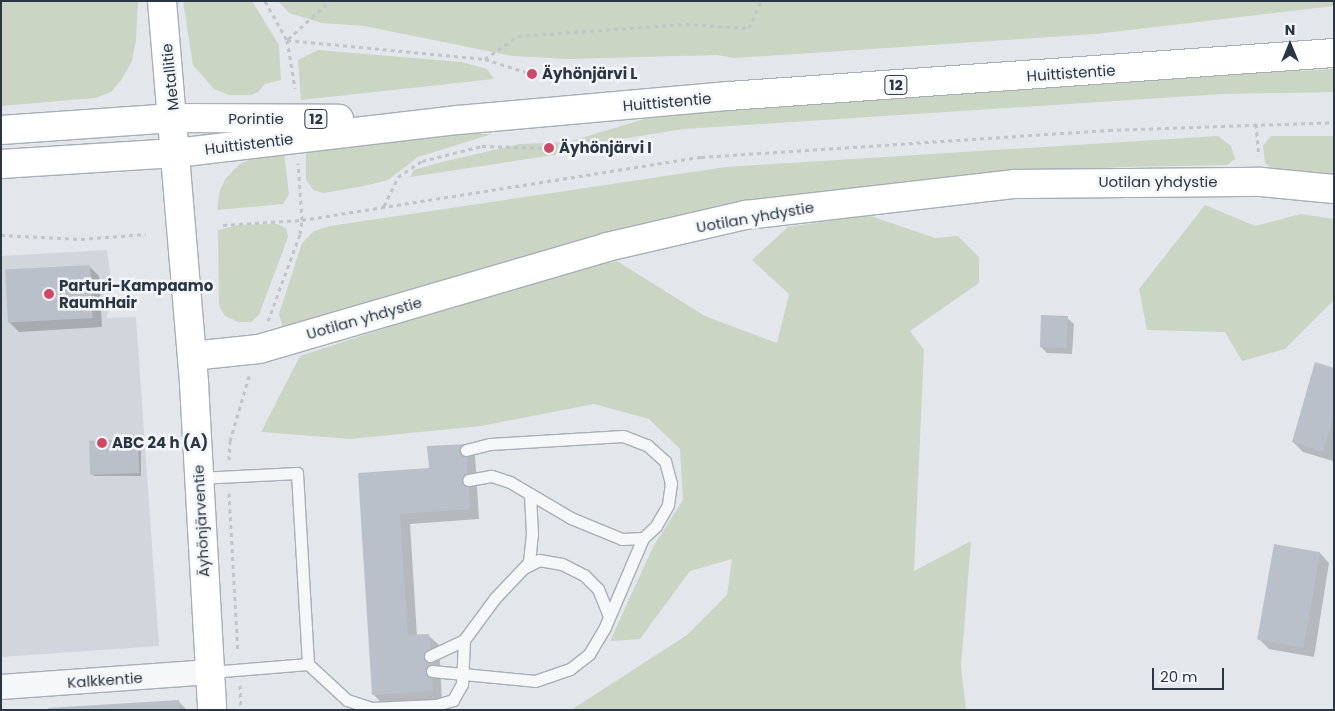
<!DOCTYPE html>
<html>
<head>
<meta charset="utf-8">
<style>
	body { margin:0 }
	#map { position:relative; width:1335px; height:711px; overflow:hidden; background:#e3e7eb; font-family:Poppins,sans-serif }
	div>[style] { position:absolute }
	.built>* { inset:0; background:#d1d6dd }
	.green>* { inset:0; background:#cad5c4 }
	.shadow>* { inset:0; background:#0003 }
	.building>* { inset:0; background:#bac0c9; transform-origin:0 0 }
	.path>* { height:3px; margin-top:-1.5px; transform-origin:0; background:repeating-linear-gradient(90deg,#c1c5ca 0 4px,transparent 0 8px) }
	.roads { filter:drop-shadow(1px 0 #a8aeb6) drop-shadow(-1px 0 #a8aeb6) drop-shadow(0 1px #a8aeb6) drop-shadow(0 -1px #a8aeb6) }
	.lane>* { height:11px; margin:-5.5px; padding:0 5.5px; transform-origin:5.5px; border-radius:5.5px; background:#f6f7f9 }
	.street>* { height:24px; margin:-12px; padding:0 12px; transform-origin:12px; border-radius:12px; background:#f6f7f9 }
	.secondary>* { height:28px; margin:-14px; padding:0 14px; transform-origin:14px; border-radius:14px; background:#fff }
	.highway>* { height:28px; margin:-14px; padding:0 14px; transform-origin:14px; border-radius:14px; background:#fff }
	.dots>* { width:14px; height:14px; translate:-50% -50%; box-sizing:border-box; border:2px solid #f3f6f8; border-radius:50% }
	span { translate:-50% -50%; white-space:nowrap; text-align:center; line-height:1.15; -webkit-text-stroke:5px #f3f6f8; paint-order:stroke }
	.shield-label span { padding:1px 4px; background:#f3f6f8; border:1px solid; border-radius:4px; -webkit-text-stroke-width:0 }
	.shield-label { font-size:14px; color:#2b3644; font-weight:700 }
	.street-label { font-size:15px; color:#2b3644 }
	.poi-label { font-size:15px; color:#2b3644; font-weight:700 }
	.left { translate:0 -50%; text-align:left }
	.frame { position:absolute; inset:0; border:2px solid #2b3644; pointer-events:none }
	.north { position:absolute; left:1265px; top:20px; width:50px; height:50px; -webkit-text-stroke:4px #f3f6f8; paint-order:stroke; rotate:0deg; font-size:14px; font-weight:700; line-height:20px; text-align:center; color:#2b3644 }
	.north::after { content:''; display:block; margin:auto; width:18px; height:22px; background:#2b3644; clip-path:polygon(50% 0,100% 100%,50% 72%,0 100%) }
	.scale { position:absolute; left:1152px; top:668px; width:72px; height:22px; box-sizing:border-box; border:2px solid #2b3644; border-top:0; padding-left:6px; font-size:15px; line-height:18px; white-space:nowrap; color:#2b3644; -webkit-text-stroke:4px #f3f6f8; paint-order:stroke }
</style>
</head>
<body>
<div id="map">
	<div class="built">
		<i style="clip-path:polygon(107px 250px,111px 279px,107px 318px,136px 317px,159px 646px,1px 657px,1px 256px)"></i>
	</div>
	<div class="green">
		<i style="clip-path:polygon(1px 1px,138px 1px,136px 41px,132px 61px,122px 79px,111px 92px,95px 98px,1px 106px)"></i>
		<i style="clip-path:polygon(183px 1px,252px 1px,279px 45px,281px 80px,265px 84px,258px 92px,251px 95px,229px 95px,214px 89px,193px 65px)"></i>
		<i style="clip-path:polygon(278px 1px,1334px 1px,1334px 6px,1096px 34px,734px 58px,717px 55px,567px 59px,513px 56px,364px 26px,322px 23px,289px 13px)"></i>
		<i style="clip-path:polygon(318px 50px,461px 62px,487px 69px,494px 79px,301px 100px,298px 60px)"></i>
		<i style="clip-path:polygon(1334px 69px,1334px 92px,1222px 94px,684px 129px,614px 140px,554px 155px,410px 177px,414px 170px,438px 163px,520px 144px,568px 142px,668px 112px,971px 87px)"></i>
		<i style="clip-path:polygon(435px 134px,492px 134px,418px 157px,388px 180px,364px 186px,323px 193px,313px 190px,306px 180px,306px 149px)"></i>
		<i style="clip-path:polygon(1218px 136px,1231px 146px,1235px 159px,1227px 165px,1122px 167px,952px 176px,753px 200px,614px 230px,283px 328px,279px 314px,302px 243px,314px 231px,330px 226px,726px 167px)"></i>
		<i style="clip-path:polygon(1271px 136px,1334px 136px,1334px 178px,1275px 171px,1265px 163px,1263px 146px)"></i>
		<i style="clip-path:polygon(284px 153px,289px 194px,283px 204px,217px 210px,220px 190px,226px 178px,240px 164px,255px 157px)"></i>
		<i style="clip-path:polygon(1205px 205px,1255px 226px,1301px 214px,1334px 219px,1334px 300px,1285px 349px,1242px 361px,1225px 332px,1147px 330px,1139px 289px)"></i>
		<i style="clip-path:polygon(868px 215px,935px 238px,958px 236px,979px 257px,979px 283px,910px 331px,924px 350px,914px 571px,971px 541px,961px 666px,966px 710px,571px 710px,687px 635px,727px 595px,732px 559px,690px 571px,640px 639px,610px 641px,654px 545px,683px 500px,680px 449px,649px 419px,594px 404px,481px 426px,350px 439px,261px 432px,300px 356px,514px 286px,617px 261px,705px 316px,777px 343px,789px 294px,752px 260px,788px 227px)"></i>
		<i style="clip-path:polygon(277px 224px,286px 228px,288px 237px,259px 315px,251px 322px,238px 322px,225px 316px,219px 306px,218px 230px,238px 225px)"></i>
	</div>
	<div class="shadow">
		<i style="clip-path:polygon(89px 266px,99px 276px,102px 327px,19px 332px,9px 322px)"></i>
		<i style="clip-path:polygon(1067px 318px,1074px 324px,1072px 354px,1047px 353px,1041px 347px)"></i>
		<i style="clip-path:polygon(1334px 369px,1334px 458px,1333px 461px,1303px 452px,1293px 442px)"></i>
		<i style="clip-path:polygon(138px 440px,141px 444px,141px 476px,94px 476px,91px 473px)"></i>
		<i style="clip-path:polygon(465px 445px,475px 455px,479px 519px,410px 524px,417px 636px,429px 636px,439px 645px,442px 701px,384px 705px,374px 695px,359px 474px,430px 469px)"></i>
		<i style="clip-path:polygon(1320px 553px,1329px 563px,1314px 657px,1269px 649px,1259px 639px)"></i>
		<i style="clip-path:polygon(178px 701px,187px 710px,44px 710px)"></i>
	</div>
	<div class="building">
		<i style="left:90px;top:265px;width:53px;height:85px;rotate:87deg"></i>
		<i style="left:1041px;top:315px;width:27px;height:32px;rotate:2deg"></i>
		<i style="clip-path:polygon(1315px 362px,1334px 368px,1334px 416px,1323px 452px,1292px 442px)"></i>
		<i style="left:138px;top:439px;width:34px;height:49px;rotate:88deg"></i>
		<i style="clip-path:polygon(466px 444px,470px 509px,400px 514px,408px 635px,429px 634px,433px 691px,372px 695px,358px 473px,429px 468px,427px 446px)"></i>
		<i style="left:1274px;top:544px;width:47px;height:97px;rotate:10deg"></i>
		<i style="clip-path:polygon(179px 700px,179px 710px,48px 710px,48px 708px)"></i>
	</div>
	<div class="path">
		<i style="left:265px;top:1px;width:45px;rotate:60.6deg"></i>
		<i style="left:287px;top:40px;width:49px;rotate:80.5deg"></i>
		<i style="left:288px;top:39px;width:57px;rotate:-42.1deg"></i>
		<i style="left:287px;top:40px;width:199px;rotate:5.5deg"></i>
		<i style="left:485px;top:59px;width:49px;rotate:17.7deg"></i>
		<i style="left:485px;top:59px;width:40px;rotate:-34.9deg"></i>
		<i style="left:518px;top:36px;width:168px;rotate:-4.1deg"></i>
		<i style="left:686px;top:24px;width:63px;rotate:3.6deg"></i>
		<i style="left:749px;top:28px;width:30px;rotate:-66deg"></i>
		<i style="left:1256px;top:124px;width:32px;rotate:85deg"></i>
		<i style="left:384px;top:206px;width:32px;rotate:-64deg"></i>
		<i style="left:398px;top:177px;width:29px;rotate:-34deg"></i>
		<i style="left:422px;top:161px;width:62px;rotate:-14deg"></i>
		<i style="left:482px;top:146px;width:67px;rotate:1.7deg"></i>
		<i style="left:223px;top:225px;width:79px;rotate:-3.6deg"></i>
		<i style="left:302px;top:220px;width:404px;rotate:-9deg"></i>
		<i style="left:701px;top:157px;width:409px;rotate:-3.8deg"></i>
		<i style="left:1109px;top:130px;width:225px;rotate:-2deg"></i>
		<i style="left:1px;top:235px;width:80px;rotate:2.9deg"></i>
		<i style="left:81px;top:239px;width:65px;rotate:-4.4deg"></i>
		<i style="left:268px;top:321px;width:93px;rotate:-69.8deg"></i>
		<i style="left:300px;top:234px;width:14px;rotate:-82deg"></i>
		<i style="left:302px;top:220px;width:57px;rotate:-94deg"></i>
		<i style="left:229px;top:460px;width:19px;rotate:-87deg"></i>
		<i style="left:230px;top:441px;width:68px;rotate:-73.7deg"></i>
		<i style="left:229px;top:493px;width:159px;rotate:86.8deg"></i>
		<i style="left:240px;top:685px;width:25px;rotate:88deg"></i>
	</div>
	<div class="roads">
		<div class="lane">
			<i style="left:466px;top:450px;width:25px;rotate:-14deg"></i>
			<i style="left:490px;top:444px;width:133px;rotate:-3.4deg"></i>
			<i style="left:623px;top:436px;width:26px;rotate:21deg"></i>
			<i style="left:647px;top:445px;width:24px;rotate:42deg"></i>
			<i style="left:665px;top:461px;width:23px;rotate:75deg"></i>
			<i style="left:671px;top:483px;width:22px;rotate:98deg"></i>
			<i style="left:668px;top:505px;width:24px;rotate:120deg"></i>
			<i style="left:656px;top:526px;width:18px;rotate:137deg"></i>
			<i style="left:643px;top:538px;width:21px;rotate:177deg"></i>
			<i style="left:622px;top:539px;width:55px;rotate:-157.6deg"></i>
			<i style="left:571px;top:518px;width:71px;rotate:-149.5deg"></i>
			<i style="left:510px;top:482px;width:20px;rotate:-162deg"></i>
			<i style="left:491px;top:476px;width:23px;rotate:170deg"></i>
			<i style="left:199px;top:478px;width:98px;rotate:-2.9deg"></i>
			<i style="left:297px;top:473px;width:191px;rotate:86.7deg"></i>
			<i style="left:308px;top:664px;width:98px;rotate:175.3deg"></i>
			<i style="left:524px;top:568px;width:17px;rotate:-28deg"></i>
			<i style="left:539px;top:560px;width:23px;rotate:10deg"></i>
			<i style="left:562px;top:564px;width:25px;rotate:27deg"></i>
			<i style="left:584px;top:575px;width:20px;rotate:45deg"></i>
			<i style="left:598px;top:589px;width:29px;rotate:68deg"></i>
			<i style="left:430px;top:656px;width:38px;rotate:-25deg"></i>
			<i style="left:464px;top:640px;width:52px;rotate:-53.6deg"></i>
			<i style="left:495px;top:598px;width:50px;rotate:-46.6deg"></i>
			<i style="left:529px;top:562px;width:28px;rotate:-84deg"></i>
			<i style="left:532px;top:534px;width:40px;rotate:-92.9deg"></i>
			<i style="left:308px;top:664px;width:53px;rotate:42.7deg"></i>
			<i style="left:347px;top:700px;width:25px;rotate:18deg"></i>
			<i style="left:371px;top:708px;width:65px;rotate:-2.6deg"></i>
			<i style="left:436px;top:705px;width:18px;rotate:-16deg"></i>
			<i style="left:453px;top:700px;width:18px;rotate:-61deg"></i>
			<i style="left:462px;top:684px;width:44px;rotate:-87.4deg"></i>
			<i style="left:432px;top:671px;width:103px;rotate:5.5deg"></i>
			<i style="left:535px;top:681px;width:37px;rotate:-19deg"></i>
			<i style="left:570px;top:669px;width:24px;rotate:-38deg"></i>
			<i style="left:589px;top:654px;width:31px;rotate:-59deg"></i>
			<i style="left:605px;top:627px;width:97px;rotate:-66.9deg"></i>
		</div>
		<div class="street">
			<i style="left:1px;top:687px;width:210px;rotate:-4.1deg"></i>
		</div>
		<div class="secondary">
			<i style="left:162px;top:1px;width:384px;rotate:85.2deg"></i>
			<i style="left:194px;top:384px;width:326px;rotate:86.8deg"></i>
			<i style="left:192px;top:356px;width:67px;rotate:-6deg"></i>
			<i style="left:259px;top:349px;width:363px;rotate:-16.3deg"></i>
			<i style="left:607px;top:247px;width:143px;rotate:-13deg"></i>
			<i style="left:746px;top:215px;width:271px;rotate:-6.6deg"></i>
			<i style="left:1015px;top:184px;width:246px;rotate:-0.5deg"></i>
			<i style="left:1261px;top:182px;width:73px;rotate:5.5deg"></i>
		</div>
		<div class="highway">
			<i style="left:1px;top:130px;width:173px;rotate:-4deg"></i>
			<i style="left:174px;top:118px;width:165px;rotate:0.3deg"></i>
			<i style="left:1px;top:164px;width:175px;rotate:-3.6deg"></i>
			<i style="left:176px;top:153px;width:284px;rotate:-6.7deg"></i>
			<i style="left:458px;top:120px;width:272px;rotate:-5.1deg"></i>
			<i style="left:729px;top:96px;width:607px;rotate:-4.07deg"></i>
		</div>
	</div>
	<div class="dots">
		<i style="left:532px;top:74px;background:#cf4967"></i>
		<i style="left:549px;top:148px;background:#cf4967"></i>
		<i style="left:49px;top:294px;background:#cf4967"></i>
		<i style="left:102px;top:443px;background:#cf4967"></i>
	</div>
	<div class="shield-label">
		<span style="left:896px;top:85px">12</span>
		<span style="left:316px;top:119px">12</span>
	</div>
	<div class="street-label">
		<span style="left:1071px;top:73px;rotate:-4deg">Huittistentie</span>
		<span style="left:170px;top:77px;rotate:-96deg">Metallitie</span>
		<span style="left:667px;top:102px;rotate:-5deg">Huittistentie</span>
		<span style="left:256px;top:119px">Porintie</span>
		<span style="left:249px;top:144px;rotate:-7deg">Huittistentie</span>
		<span style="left:1158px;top:182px">Uotilan yhdystie</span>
		<span style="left:755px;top:217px;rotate:-10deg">Uotilan yhdystie</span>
		<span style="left:364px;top:318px;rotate:-16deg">Uotilan yhdystie</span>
		<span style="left:201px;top:521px;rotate:-93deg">Äyhönjärventie</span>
		<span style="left:105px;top:680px;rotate:-4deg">Kalkkentie</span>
	</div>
	<div class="poi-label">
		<span class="left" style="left:542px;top:74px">Äyhönjärvi L</span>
		<span class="left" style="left:559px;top:148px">Äyhönjärvi I</span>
		<span class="left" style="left:59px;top:294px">Parturi-Kampaamo<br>RaumHair</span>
		<span class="left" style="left:112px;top:443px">ABC 24 h (A)</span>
	</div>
	<div class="frame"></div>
	<div class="north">N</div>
	<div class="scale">20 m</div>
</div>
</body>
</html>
